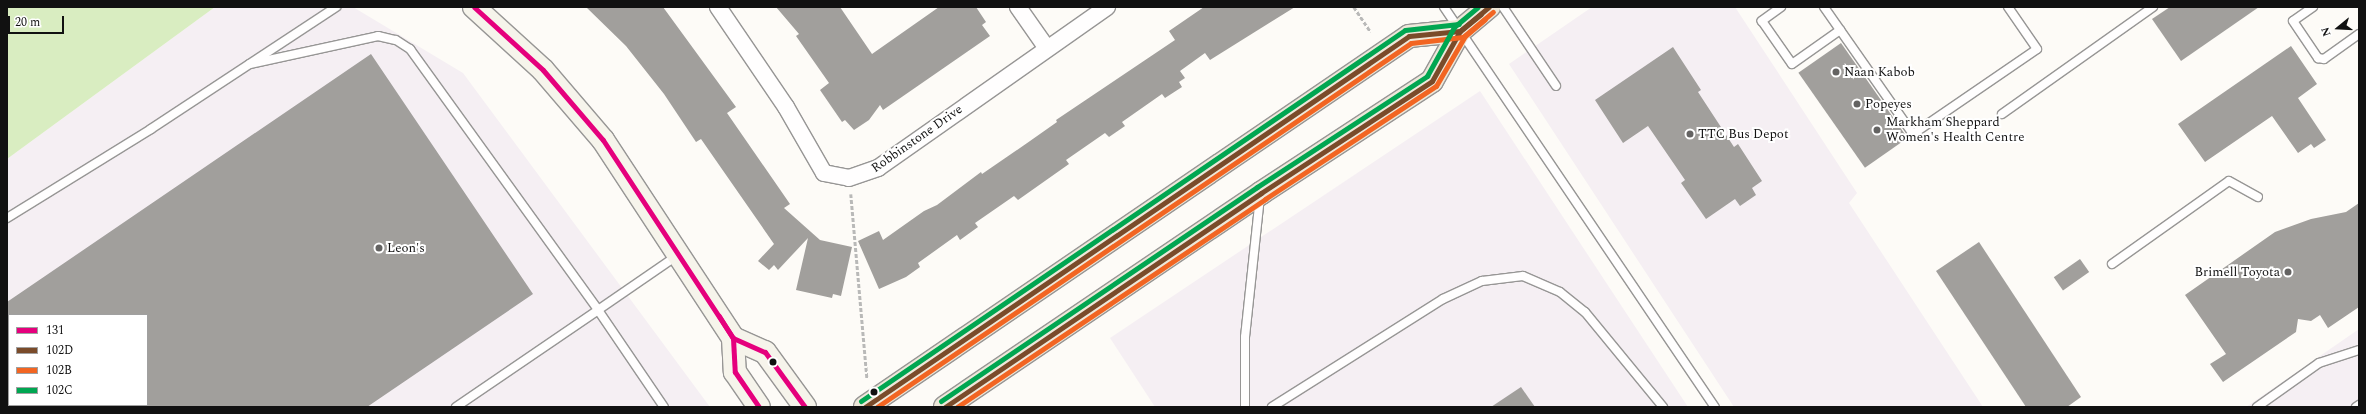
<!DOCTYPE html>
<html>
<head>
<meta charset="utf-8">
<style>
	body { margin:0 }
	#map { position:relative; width:2366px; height:414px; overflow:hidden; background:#fdfbf7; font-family:Spectral,serif }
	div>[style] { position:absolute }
	.industrial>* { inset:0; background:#f5eff3 }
	.forest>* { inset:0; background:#d9edc1 }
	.building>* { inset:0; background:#a19f9c; transform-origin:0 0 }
	.path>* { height:2.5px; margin-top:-1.25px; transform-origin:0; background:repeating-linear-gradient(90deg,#b9b9b8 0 4px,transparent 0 6px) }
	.roads { filter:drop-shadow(1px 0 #979695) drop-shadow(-1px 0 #979695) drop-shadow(0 1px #979695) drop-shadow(0 -1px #979695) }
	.lane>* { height:8px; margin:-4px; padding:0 4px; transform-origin:4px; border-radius:4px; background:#fffefe }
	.street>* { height:16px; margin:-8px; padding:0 8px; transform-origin:8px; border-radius:8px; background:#fffefe }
	.secondary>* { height:22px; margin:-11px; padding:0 11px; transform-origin:11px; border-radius:11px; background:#f6f4eb }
	.primary>* { height:22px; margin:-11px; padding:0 11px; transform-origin:11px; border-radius:11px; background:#eee8da }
	.bus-1>* { height:5px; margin:-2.5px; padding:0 2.5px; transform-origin:2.5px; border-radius:2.5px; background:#e5007d }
	.bus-2>* { height:5px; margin:-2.5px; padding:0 2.5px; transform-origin:2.5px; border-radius:2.5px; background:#7a4b2a }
	.bus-3>* { height:5px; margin:-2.5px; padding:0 2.5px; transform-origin:2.5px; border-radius:2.5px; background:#f26522 }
	.bus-4>* { height:5px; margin:-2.5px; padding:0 2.5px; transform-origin:2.5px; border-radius:2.5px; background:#00a651 }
	.dots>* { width:11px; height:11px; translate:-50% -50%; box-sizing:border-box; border:2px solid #fff; border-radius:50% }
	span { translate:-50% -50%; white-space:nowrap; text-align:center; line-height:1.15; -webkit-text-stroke:4px #fff; paint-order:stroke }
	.poi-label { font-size:13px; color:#111 }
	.left { translate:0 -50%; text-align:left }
	.right { translate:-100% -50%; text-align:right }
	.street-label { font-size:13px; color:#111 }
	.frame { position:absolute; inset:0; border:8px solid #111; pointer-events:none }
	.legend { position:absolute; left:8px; top:314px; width:140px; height:92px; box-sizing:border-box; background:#fff; border:1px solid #a0a0a0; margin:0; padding:5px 7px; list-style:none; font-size:12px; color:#111 }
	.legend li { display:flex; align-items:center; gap:8px; height:20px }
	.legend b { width:20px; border:1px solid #a0a0a0 }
	.north { position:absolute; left:2318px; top:8px; width:40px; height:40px; -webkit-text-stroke:3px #fff; paint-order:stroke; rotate:252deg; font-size:11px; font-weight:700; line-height:16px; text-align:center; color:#111 }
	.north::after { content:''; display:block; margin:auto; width:14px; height:18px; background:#111; clip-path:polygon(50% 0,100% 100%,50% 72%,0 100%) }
	.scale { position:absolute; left:8px; top:16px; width:56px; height:18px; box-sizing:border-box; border:2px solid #111; border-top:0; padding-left:5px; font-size:12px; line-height:14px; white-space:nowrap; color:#111; -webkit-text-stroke:3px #fff; paint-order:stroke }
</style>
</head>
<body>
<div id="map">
	<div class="industrial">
		<i style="clip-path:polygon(evenodd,215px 7px,353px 7px,463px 73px,710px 407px,7px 407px,7px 159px,215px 7px,9px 315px,147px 315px,147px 405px,9px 405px,9px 315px)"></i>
		<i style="clip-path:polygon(1592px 7px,1735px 7px,1857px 193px,1849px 203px,1983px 407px,1734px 407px,1509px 64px)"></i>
		<i style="clip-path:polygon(1480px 91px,1688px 407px,1155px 407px,1110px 338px)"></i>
		<i style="clip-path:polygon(2359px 329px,2359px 407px,2246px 407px)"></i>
	</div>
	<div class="forest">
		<i style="clip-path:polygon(7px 7px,215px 7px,7px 159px)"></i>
	</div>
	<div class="building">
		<i style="clip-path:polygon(586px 7px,663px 7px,736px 107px,727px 113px,790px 204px,784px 208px,820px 240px,852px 247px,841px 296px,833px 294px,832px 298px,796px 290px,808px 238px,778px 270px,774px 265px,769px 270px,758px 261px,774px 244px,701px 139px,696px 142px,664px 94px,626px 46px)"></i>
		<i style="clip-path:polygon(776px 7px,840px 7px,872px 54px,939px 7px,976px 7px,986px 22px,982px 25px,990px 36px,883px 110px,880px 105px,869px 120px,854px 130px,845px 120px,842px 122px,820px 90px,829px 83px,796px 36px,799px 34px)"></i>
		<i style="clip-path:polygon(1204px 7px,1295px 7px,1210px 60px,1205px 53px,1180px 71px,1185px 78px,1179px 82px,1182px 87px,1165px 98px,1162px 94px,1122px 122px,1125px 126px,1109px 137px,1105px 133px,1066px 160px,1069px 164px,1018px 200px,1014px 196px,975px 223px,978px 227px,960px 240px,957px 235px,918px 263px,920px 267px,906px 277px,879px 289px,858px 241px,879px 231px,883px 240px,924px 211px,937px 205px,981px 172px,982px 174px,1030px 141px,1057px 122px,1056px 120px,1175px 40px,1169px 31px)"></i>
		<i style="clip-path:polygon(2170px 7px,2259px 7px,2181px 61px,2152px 19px)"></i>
		<i style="left:1841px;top:43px;width:116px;height:52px;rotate:55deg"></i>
		<i style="clip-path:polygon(2291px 46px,2317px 84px,2298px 98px,2326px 140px,2314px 148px,2311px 144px,2298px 153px,2272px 116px,2205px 162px,2178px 124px)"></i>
		<i style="clip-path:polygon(1673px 47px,1701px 90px,1698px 92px,1734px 147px,1738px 144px,1762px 181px,1752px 188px,1756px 195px,1740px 206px,1735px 199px,1706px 219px,1681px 183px,1685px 180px,1648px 126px,1623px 143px,1595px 100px)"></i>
		<i style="clip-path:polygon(371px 54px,533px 294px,367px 407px,147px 407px,147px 315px,7px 315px,7px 302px)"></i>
		<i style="clip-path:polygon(2359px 203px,2359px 307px,2328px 328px,2320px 315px,2311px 321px,2298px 319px,2296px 332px,2223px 382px,2210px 364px,2226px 354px,2185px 295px,2275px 232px,2311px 219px,2346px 212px)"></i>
		<i style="clip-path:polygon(1979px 242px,2081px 397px,2067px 407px,2026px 407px,1936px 271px)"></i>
		<i style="left:2080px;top:259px;width:16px;height:32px;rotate:55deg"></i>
		<i style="clip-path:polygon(1521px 387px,1535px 407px,1491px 407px)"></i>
	</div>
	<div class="path">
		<i style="left:1354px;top:7px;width:30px;rotate:56deg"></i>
		<i style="left:851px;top:194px;width:185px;rotate:85deg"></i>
	</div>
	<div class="roads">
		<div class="lane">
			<i style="left:1444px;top:7px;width:483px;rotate:55.9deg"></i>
			<i style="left:1503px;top:7px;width:95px;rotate:56.1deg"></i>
			<i style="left:1781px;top:7px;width:24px;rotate:144deg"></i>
			<i style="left:1762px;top:21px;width:52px;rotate:55.1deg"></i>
			<i style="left:1792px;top:64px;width:59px;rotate:-35.3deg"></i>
			<i style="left:1824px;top:7px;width:155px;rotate:55deg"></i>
			<i style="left:1913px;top:134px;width:150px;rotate:-34.4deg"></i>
			<i style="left:2037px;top:49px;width:51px;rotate:-124.6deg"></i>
			<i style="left:2313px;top:7px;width:24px;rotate:145deg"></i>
			<i style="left:2293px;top:21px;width:45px;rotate:56deg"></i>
			<i style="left:2318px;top:58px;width:6px;rotate:9deg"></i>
			<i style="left:2324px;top:59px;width:43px;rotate:-35.5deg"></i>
			<i style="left:250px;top:64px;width:131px;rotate:-12.3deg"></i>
			<i style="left:378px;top:36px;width:18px;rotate:13deg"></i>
			<i style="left:396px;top:40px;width:17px;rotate:33deg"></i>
			<i style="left:410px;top:49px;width:322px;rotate:54.2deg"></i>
			<i style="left:598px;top:310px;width:97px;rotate:-34.5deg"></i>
			<i style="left:2002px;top:114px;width:185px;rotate:-35.3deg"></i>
			<i style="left:7px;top:218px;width:169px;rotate:-31.7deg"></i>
			<i style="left:151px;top:129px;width:222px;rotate:-33.4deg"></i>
			<i style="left:2112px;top:264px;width:143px;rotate:-35.4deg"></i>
			<i style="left:2229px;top:181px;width:33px;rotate:29deg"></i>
			<i style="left:456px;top:407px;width:172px;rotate:-34.3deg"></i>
			<i style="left:598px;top:310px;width:117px;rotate:55.8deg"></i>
			<i style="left:1245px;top:407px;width:70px;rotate:-90deg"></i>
			<i style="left:1245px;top:337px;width:141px;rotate:-83.9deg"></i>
			<i style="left:1272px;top:407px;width:202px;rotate:-32.3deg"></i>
			<i style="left:1443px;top:299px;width:43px;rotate:-24.8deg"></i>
			<i style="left:1482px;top:281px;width:41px;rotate:-7deg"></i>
			<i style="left:1523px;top:276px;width:40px;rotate:23.4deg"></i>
			<i style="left:1560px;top:292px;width:32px;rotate:39deg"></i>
			<i style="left:1585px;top:312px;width:123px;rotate:50.6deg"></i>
			<i style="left:2257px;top:407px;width:76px;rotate:-35.4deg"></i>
			<i style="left:2319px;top:363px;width:42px;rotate:-18deg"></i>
			<i style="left:2356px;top:407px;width:4px;rotate:-34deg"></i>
		</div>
		<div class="street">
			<i style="left:718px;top:7px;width:121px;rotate:55.8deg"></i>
			<i style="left:786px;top:107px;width:76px;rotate:60.1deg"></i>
			<i style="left:824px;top:173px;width:25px;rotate:11deg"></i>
			<i style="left:849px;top:178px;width:31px;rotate:-19deg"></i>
			<i style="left:878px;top:168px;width:280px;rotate:-35.1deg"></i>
			<i style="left:1018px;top:7px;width:49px;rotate:55deg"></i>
		</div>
		<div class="secondary">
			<i style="left:474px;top:7px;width:93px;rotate:42.4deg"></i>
			<i style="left:543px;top:70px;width:92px;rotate:49.4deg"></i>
			<i style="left:603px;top:140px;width:237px;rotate:56.7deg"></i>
			<i style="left:733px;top:338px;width:34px;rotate:87deg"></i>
			<i style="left:735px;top:372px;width:42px;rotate:55.6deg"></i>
			<i style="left:733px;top:338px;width:35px;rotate:24deg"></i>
			<i style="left:765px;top:352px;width:68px;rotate:54deg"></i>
		</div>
		<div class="primary">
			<i style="left:865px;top:407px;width:658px;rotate:-34.29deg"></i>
			<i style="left:1409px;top:36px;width:51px;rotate:-5.6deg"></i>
			<i style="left:945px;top:407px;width:382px;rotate:-34.1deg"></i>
			<i style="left:1261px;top:193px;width:204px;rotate:-33.2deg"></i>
			<i style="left:1432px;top:81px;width:57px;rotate:-60.8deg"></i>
			<i style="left:1460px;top:31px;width:38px;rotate:-40deg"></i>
		</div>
	</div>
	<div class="bus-1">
		<i style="left:474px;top:7px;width:93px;rotate:42.4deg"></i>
		<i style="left:543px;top:70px;width:92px;rotate:49.4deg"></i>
		<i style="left:603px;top:140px;width:237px;rotate:56.7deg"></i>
		<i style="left:733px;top:338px;width:35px;rotate:24deg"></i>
		<i style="left:765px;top:352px;width:68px;rotate:54deg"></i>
		<i style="left:719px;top:316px;width:26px;rotate:58deg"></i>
		<i style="left:733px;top:338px;width:34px;rotate:87deg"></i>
		<i style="left:735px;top:372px;width:42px;rotate:55.6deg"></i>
	</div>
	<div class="bus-2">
		<i style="left:865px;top:407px;width:658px;rotate:-34.29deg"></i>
		<i style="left:1409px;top:36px;width:51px;rotate:-5.6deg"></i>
		<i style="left:1460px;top:31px;width:38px;rotate:-40deg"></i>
		<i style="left:945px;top:407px;width:382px;rotate:-34.1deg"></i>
		<i style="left:1261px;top:193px;width:204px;rotate:-33.2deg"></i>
		<i style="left:1432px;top:81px;width:57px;rotate:-60.8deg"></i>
		<i style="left:1460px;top:31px;width:27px;rotate:-39deg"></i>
	</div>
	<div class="bus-3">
		<i style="left:877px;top:407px;width:646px;rotate:-34.28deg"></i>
		<i style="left:1411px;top:43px;width:52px;rotate:-6.6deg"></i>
		<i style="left:1463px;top:37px;width:39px;rotate:-40deg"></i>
		<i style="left:957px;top:407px;width:372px;rotate:-34deg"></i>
		<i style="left:1265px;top:199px;width:205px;rotate:-33.5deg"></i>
		<i style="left:1436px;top:86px;width:58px;rotate:-59.9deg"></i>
		<i style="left:1465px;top:36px;width:26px;rotate:-40deg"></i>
	</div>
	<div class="bus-4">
		<i style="left:861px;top:401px;width:658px;rotate:-34.29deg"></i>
		<i style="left:1405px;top:30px;width:54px;rotate:-6.3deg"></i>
		<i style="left:941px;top:401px;width:382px;rotate:-34.1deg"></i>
		<i style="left:1257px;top:187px;width:203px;rotate:-33.1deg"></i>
		<i style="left:1427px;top:76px;width:56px;rotate:-61.1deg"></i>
		<i style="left:1454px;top:27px;width:31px;rotate:-40deg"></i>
	</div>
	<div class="dots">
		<i style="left:1836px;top:72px;background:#646362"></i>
		<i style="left:1857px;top:104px;background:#646362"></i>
		<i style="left:1877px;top:130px;background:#646362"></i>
		<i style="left:1690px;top:134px;background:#646362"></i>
		<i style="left:379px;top:248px;background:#646362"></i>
		<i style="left:2288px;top:272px;background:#646362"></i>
		<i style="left:773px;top:362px;background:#111"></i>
		<i style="left:874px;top:392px;background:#111"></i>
	</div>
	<div class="poi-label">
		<span class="left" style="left:1844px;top:72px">Naan Kabob</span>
		<span class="left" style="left:1865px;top:104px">Popeyes</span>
		<span class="left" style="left:1886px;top:130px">Markham Sheppard<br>Women's Health Centre</span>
		<span class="left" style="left:1698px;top:134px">TTC Bus Depot</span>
		<span class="left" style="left:387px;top:248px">Leon's</span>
		<span class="right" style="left:2280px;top:272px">Brimell Toyota</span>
	</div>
	<div class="street-label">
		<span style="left:917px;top:139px;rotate:-35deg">Robbinstone Drive</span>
	</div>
	<div class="frame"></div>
	<ul class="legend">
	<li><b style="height:5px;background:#e5007d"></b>131</li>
	<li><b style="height:5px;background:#7a4b2a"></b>102D</li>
	<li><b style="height:5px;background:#f26522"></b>102B</li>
	<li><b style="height:5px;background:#00a651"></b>102C</li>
	</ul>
	<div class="north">N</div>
	<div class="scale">20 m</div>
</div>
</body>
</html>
